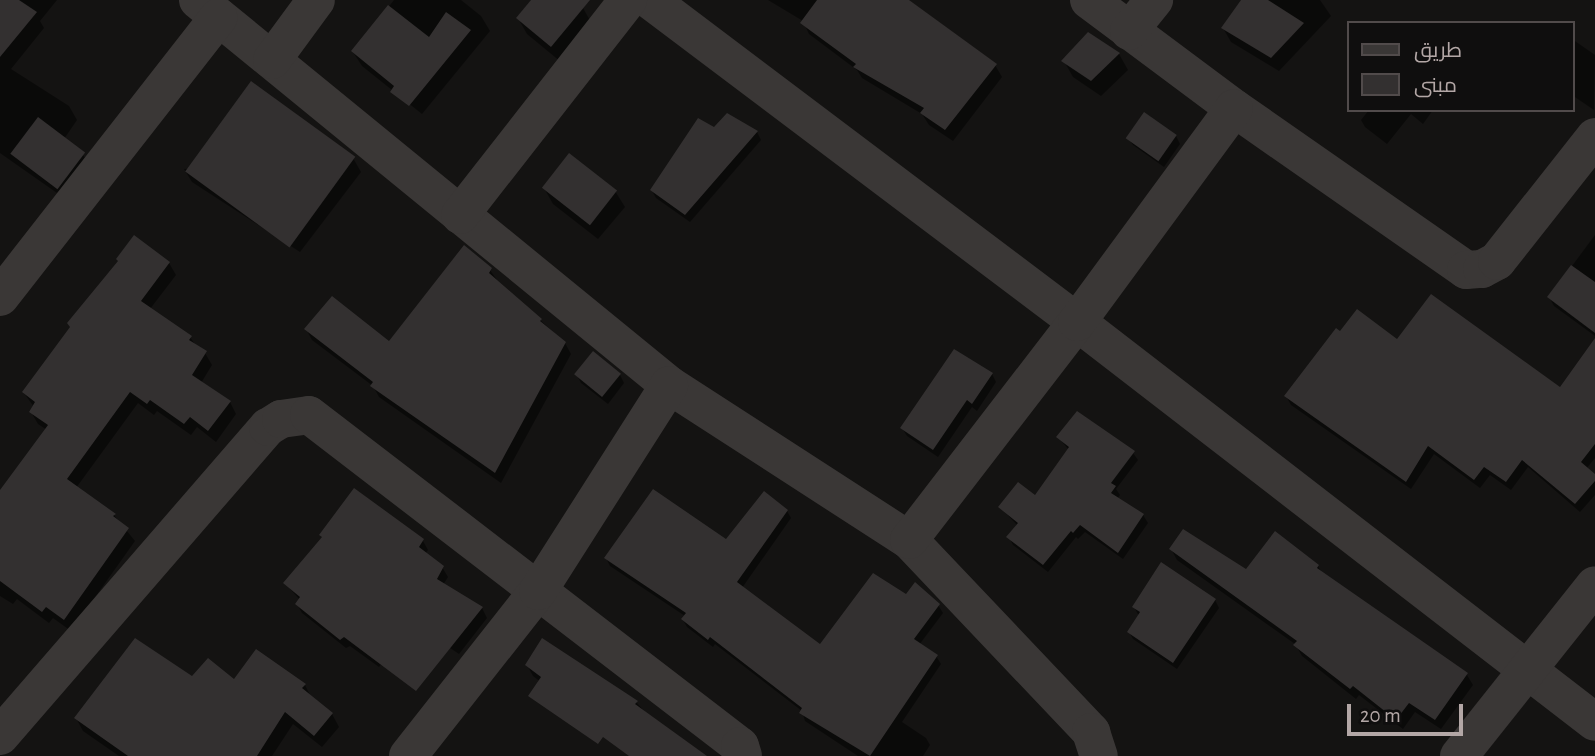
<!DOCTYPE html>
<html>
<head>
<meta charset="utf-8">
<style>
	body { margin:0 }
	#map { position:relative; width:1595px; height:756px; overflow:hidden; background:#141312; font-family:"Alegreya Sans",Cairo,sans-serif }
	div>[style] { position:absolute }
	.shadow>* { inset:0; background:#0007 }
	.building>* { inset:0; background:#333030; transform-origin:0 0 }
	.minor>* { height:38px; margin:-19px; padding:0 19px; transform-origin:19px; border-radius:19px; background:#3a3736 }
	span { translate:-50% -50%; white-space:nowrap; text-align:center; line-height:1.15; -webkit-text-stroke:6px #0f0e0e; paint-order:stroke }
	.legend { position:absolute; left:1347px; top:21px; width:228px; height:91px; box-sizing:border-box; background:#0f0e0e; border:2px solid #514b4b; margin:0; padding:9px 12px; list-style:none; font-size:21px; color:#b3a7a6 }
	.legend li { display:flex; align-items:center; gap:14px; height:35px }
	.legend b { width:35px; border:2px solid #514b4b }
	.scale { position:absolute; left:1347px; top:704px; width:116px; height:32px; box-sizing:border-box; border:4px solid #b3a7a6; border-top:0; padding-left:9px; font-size:21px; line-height:24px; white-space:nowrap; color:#b3a7a6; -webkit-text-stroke:5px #0f0e0e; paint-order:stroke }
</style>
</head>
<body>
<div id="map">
	<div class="shadow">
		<i style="clip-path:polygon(0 0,57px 0,40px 21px,44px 28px,11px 69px,69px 106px,77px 120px,64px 139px,83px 155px,92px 169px,67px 200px,0 153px)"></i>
		<i style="clip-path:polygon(394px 0,461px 0,481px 16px,490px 31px,422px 114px,362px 66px,353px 52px)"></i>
		<i style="clip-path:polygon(534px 0,573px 0,583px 8px,592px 24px,561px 62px,527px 34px,518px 18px)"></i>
		<i style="clip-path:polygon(768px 0,907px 0,995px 65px,1002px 77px,953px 141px,929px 125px,922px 114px,862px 78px,857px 70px,809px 34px,803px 21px)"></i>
		<i style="clip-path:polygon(1243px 0,1320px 0,1331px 16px,1279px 71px,1231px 42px,1223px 28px)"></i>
		<i style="clip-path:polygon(1088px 34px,1119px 54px,1128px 70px,1101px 96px,1073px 77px,1064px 61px)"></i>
		<i style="clip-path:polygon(1572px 39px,1595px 55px,1594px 110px,1572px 95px)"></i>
		<i style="clip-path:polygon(1369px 110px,1433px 110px,1423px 124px,1411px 114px,1387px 144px,1365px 127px,1361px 120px)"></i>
		<i style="clip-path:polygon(714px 130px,757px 132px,761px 140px,690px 222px,656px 198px,652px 191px)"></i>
		<i style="clip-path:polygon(1176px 136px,1180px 144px,1164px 167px,1133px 145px,1128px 138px)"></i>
		<i style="clip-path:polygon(353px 158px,361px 172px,300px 252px,192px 182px,184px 169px)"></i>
		<i style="clip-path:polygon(544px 188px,615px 191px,625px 207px,598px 239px,553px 204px)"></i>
		<i style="clip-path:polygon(1595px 235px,1595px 336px,1554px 306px,1549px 297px)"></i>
		<i style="clip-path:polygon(169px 263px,176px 275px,150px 309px,190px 337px,196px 346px,205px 353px,212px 365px,201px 383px,230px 402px,236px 414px,216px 442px,197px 427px,191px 435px,157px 411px,154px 415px,138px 403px,76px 488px,114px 515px,135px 541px,71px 631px,53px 618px,49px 623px,17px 599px,13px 604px,0 596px,0 493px,47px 430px,38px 424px,31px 412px,34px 407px,24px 393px)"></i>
		<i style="clip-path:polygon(490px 270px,497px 280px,565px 343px,571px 354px,501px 483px,379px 397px,373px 386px,312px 340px,306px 329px,389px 344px)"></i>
		<i style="clip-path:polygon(1397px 341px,1560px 389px,1595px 341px,1595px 458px,1586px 469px,1595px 476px,1595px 495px,1580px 512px,1528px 467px,1511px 490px,1490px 475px,1480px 488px,1434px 454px,1411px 489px,1291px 405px,1286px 396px)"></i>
		<i style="clip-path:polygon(594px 354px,620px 375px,624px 383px,608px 404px,581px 383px,577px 375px)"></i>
		<i style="clip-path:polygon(992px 374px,996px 382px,977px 411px,972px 407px,938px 457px,907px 436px,902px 428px)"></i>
		<i style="clip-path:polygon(1058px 437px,1133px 453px,1138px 460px,1116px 489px,1120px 495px,1117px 499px,1143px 515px,1148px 523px,1123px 559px,1085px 532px,1078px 539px,1076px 537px,1048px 572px,1013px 545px,1009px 537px,1018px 526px,1000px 507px,1036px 498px,1069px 450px)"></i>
		<i style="clip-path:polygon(787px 511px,791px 518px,742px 588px,820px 647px,906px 597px,938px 605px,943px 613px,919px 645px,936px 656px,941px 664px,902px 722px,926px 738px,930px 745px,923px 756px,858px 756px,805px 721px,802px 711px,715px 644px,713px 647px,687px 627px,683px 620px,685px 616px,610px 566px,606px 558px,726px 542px)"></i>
		<i style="clip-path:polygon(423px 541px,428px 550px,425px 554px,442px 567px,448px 577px,443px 585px,482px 608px,487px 618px,459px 654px,412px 622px,379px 667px,350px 646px,346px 648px,302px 613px,297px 604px,300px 600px,285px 583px)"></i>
		<i style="clip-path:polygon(1171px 549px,1246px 571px,1318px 566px,1323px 575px,1467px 675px,1473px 685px,1441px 729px,1415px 712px,1403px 729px,1359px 695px,1356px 699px,1302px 656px,1295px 644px,1177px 560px)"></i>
		<i style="clip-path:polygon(1215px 600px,1219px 608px,1177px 669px,1133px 639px,1129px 632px,1139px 616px,1134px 607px)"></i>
		<i style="clip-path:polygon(527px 665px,636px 702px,685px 756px,635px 756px,533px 676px)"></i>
		<i style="clip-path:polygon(193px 678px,305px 685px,312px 699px,332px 714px,339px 727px,322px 747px,293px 724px,272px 756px,119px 756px,83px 731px,76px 718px)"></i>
	</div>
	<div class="building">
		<i style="clip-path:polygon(0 0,19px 0,37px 12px,0 57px)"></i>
		<i style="clip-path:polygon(531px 0,590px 0,551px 47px,516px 18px)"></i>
		<i style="clip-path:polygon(817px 0,909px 0,997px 64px,945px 130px,920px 113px,924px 108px,853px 67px,856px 64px,800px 23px)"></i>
		<i style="clip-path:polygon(1241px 0,1268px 0,1304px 23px,1271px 58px,1221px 28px)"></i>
		<i style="clip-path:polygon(388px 5px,429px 37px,446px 12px,471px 30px,409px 106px,390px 92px,394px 86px,351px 51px)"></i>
		<i style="clip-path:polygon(1088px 32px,1120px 53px,1091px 81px,1061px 61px)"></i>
		<i style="left:251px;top:81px;width:129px;height:112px;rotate:36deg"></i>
		<i style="left:1144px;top:112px;width:40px;height:32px;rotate:35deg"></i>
		<i style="clip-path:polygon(727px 113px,758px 131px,685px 215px,650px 190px,698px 118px,714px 127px)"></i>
		<i style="left:38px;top:117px;width:59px;height:46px;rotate:37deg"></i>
		<i style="left:569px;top:153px;width:61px;height:44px;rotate:38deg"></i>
		<i style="clip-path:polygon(134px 235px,170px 262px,141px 301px,192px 336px,189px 340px,207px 351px,192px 375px,231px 401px,208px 431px,190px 417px,184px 424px,150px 400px,147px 404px,130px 392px,67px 479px,116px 514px,113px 516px,129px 528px,64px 620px,46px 607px,42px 612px,0 581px,0 490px,48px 425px,29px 412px,35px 402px,22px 392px,70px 327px,67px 323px,118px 261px,116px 259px)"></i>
		<i style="clip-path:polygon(464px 245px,492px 268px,489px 273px,542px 319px,540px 321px,566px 342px,495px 473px,370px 386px,373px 382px,304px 329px,332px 296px,389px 341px)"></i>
		<i style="clip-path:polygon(1571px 265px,1595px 282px,1595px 333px,1547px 297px)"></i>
		<i style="clip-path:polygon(1431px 294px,1560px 387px,1595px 338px,1595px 444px,1581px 462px,1595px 474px,1595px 481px,1575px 504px,1522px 460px,1506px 482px,1484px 467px,1474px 480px,1428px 446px,1406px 482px,1284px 396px,1336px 328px,1340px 331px,1357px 309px,1397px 339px)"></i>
		<i style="clip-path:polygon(954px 349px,993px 373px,972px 404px,967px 400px,933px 450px,900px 428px)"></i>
		<i style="left:593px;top:351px;width:36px;height:30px;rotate:39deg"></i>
		<i style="clip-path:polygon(1077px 411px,1135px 451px,1111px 483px,1116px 486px,1111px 493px,1144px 514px,1118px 553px,1080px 525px,1073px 533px,1071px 531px,1043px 565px,1006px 537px,1018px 523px,998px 507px,1018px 482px,1035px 495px,1069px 447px,1056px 437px)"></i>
		<i style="clip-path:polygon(354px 488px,424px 539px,419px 547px,444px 566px,437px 579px,483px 607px,416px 691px,344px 637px,340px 640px,295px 604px,300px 597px,283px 583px,322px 537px,319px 535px)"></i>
		<i style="clip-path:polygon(653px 489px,726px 539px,764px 491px,788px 510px,737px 582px,820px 644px,873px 573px,906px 594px,915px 582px,940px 604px,914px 639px,938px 655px,870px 756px,799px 713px,802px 708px,710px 637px,708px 640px,681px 619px,686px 613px,604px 558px)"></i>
		<i style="clip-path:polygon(1183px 529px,1246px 569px,1275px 531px,1319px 565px,1317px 568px,1468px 673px,1435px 720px,1409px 703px,1396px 720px,1353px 686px,1350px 689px,1293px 645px,1297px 641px,1169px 549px)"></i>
		<i style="clip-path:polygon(1161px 562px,1216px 599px,1173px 663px,1127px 632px,1140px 612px,1132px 607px)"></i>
		<i style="clip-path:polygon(135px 638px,192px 676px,208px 658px,234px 679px,256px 649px,306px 684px,302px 688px,333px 713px,314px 736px,285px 712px,257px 756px,128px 756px,74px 718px)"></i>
		<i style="clip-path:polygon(542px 638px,638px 701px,635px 704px,707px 756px,629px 756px,603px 737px,598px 744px,528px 696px,541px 677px,525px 665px)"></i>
	</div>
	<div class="minor">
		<i style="left:198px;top:0;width:608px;rotate:39.26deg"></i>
		<i style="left:669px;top:385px;width:286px;rotate:32.9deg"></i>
		<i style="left:909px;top:540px;width:265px;rotate:46.5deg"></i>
		<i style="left:1091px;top:732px;width:25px;rotate:72deg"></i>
		<i style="left:650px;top:0;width:535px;rotate:37.02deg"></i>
		<i style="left:1077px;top:322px;width:654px;rotate:37.68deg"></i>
		<i style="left:1089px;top:0;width:181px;rotate:36.7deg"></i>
		<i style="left:1234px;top:108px;width:283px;rotate:34.9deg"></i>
		<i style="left:1466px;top:270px;width:16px;rotate:-4deg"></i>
		<i style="left:1482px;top:269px;width:17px;rotate:-28deg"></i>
		<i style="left:1497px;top:261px;width:158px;rotate:-51.7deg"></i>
		<i style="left:1129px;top:31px;width:40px;rotate:-51deg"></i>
		<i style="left:272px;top:60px;width:74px;rotate:-53.7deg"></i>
		<i style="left:460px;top:215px;width:273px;rotate:-52deg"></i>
		<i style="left:0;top:297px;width:355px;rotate:-52deg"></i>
		<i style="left:909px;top:540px;width:275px;rotate:-52.4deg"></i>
		<i style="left:1077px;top:322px;width:265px;rotate:-53.7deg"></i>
		<i style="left:0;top:736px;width:409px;rotate:-49.1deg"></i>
		<i style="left:268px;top:427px;width:15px;rotate:-32deg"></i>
		<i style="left:281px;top:419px;width:28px;rotate:-8deg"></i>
		<i style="left:309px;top:415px;width:543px;rotate:37.52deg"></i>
		<i style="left:740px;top:746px;width:10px;rotate:73deg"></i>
		<i style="left:408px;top:756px;width:210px;rotate:-51.8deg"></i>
		<i style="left:538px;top:591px;width:244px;rotate:-57.5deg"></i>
		<i style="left:1459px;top:756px;width:218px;rotate:-51.5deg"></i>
	</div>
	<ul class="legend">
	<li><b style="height:9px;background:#3a3736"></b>طريق</li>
	<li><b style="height:19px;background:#333030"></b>مبنى</li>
	</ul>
	<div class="scale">20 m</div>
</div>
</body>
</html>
